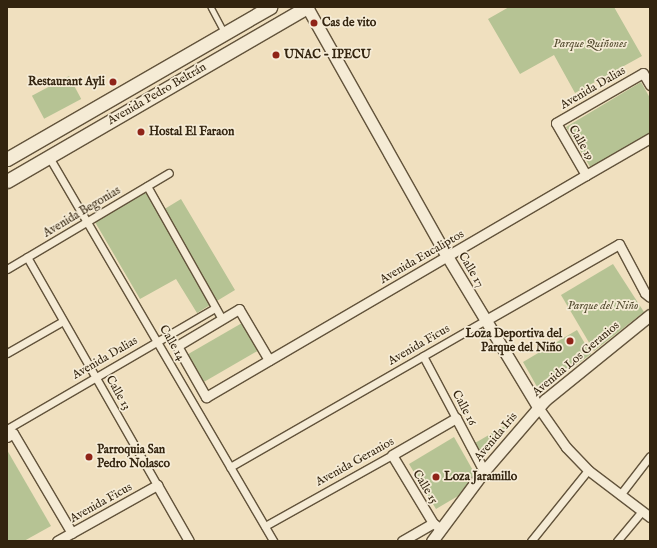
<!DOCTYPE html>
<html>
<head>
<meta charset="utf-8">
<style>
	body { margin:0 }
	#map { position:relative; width:657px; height:548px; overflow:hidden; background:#f0e0bf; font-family:"IM FELL English",serif }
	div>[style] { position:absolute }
	.green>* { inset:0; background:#b6c394; transform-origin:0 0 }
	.roads { filter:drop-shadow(1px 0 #62533b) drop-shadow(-1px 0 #62533b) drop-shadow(0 1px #62533b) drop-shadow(0 -1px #62533b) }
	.service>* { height:4.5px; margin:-2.25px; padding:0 2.25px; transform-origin:2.25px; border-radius:2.25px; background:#f5ebd5 }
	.pedestrian>* { height:7px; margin:-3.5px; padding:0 3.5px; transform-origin:3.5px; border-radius:3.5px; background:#f5ebd5 }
	.minor>* { height:9px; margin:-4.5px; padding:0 4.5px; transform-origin:4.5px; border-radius:4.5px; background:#f5ebd5 }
	.tertiary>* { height:11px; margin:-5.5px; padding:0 5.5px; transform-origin:5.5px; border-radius:5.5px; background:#f5ebd5 }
	.secondary>* { height:13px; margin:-6.5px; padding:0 6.5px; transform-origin:6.5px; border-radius:6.5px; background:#f5ebd5 }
	.dots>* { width:11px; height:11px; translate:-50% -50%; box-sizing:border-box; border:2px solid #f5ebd5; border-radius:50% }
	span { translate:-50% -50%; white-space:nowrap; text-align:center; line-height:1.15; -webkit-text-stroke:3.5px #f5ebd5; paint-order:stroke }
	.poi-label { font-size:12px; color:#33240f; font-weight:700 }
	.left { translate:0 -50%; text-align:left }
	.right { translate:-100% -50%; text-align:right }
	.park-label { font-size:12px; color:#544c30; font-style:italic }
	.street-label { font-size:12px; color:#33240f }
	.frame { position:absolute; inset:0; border:8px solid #33240f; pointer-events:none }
</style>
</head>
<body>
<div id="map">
	<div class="green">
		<i style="clip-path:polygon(509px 7px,614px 7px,642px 56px,575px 93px,554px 55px,520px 74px,488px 19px)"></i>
		<i style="left:69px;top:76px;width:26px;height:42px;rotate:62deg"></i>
		<i style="clip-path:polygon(641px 82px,650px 98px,650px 136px,592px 170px,566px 127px)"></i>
		<i style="clip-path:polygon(146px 192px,158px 213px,181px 199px,235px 290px,197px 313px,176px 279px,140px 299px,95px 222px)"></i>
		<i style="clip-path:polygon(613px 264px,644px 312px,594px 351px,561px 295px)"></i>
		<i style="left:242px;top:323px;width:32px;height:63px;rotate:60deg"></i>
		<i style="clip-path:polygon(577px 330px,591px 354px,540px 392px,523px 362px)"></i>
		<i style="clip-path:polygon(513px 421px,486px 455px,482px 455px,475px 443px)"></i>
		<i style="clip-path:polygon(454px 437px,475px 474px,458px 496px,436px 509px,409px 464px)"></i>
		<i style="clip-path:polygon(7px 450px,51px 526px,24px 541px,7px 541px)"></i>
	</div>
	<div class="roads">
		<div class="service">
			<i style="left:211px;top:7px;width:27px;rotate:62deg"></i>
		</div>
		<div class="pedestrian">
			<i style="left:49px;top:157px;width:445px;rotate:59.7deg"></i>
			<i style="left:147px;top:186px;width:153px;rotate:60.6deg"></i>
			<i style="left:27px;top:257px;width:262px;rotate:60.3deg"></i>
			<i style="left:7px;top:269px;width:188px;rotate:-30.7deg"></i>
			<i style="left:7px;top:353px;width:64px;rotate:-29.7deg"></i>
			<i style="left:423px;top:356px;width:70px;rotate:62deg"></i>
			<i style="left:7px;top:429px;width:241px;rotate:-30.2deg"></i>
			<i style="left:230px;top:467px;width:295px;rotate:-29.9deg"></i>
			<i style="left:620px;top:495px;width:49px;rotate:-52.4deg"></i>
			<i style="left:265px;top:526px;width:145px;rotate:-29.2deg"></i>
			<i style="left:531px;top:541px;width:91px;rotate:-51.2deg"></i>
			<i style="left:617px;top:541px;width:39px;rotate:-50deg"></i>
		</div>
		<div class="minor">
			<i style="left:586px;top:175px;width:60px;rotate:-120deg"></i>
			<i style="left:556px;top:123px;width:100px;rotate:-29.9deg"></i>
			<i style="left:643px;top:73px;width:14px;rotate:60deg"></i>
			<i style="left:486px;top:320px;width:153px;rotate:-29.7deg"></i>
			<i style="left:619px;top:244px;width:55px;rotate:62deg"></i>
			<i style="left:645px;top:293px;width:6px;rotate:39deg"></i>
			<i style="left:269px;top:360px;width:59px;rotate:-120.5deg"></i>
			<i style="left:239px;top:309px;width:72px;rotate:149.2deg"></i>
			<i style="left:177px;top:346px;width:59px;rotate:60.4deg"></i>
			<i style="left:206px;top:397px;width:440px;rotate:-30.3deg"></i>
			<i style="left:586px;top:175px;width:74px;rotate:-30deg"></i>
			<i style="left:538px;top:407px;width:49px;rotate:55deg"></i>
			<i style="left:566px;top:447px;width:32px;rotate:46deg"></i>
			<i style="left:588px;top:470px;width:78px;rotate:37.2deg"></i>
			<i style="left:7px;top:437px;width:7px;rotate:-34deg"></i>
			<i style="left:13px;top:433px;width:116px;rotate:59.5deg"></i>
			<i style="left:441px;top:529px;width:10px;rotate:-143deg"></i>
			<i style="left:433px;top:523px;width:79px;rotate:-121.1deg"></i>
			<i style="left:392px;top:455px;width:74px;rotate:-30deg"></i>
			<i style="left:456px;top:418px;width:60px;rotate:62.2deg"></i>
			<i style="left:57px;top:541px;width:115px;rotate:-29.2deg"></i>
			<i style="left:157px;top:485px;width:64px;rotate:60.3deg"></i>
			<i style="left:402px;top:541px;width:36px;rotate:-30deg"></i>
		</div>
		<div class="tertiary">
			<i style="left:307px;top:7px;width:286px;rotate:60.7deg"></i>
			<i style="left:447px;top:256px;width:176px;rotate:58.9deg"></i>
			<i style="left:432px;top:541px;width:87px;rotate:-53.4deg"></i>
			<i style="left:484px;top:471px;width:94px;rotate:-49.3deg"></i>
			<i style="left:545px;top:400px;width:135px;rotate:-39deg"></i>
		</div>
		<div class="secondary">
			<i style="left:7px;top:159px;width:304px;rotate:-30deg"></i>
			<i style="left:7px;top:181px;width:347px;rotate:-30.1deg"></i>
		</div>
	</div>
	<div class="dots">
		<i style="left:314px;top:23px;background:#8f2418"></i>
		<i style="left:276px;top:55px;background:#8f2418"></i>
		<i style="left:113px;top:82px;background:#8f2418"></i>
		<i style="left:141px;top:132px;background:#8f2418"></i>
		<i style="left:570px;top:341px;background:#8f2418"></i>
		<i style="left:89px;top:457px;background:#8f2418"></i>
		<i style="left:436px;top:477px;background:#8f2418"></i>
	</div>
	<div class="poi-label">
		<span class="left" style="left:322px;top:23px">Cas de vito</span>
		<span class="left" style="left:284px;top:55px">UNAC - IPECU</span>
		<span class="right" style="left:105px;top:82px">Restaurant Ayli</span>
		<span class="left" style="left:149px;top:132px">Hostal El Faraon</span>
		<span class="right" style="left:562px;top:341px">Loza Deportiva del<br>Parque del Niño</span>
		<span class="left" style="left:97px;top:457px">Parroquia San<br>Pedro Nolasco</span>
		<span class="left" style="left:444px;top:477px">Loza Jaramillo</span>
	</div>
	<div class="park-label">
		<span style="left:590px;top:44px">Parque Quiñones</span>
		<span style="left:603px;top:306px">Parque del Niño</span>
	</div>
	<div class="street-label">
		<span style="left:593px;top:88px;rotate:-30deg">Avenida Dalias</span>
		<span style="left:157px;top:94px;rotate:-30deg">Avenida Pedro Beltrán</span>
		<span style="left:581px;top:143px;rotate:60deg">Calle 19</span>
		<span style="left:82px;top:212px;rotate:-31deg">Avenida Begonias</span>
		<span style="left:422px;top:257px;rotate:-30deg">Avenida Eucaliptos</span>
		<span style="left:471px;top:270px;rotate:59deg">Calle 17</span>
		<span style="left:172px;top:343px;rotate:60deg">Calle 14</span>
		<span style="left:419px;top:345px;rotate:-30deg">Avenida Ficus</span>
		<span style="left:105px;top:358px;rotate:-30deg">Avenida Dalias</span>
		<span style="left:576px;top:359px;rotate:-40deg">Avenida Los Geranios</span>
		<span style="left:118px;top:393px;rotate:60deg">Calle 13</span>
		<span style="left:464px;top:408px;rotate:62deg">Calle 16</span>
		<span style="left:496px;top:437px;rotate:-50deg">Avenida Iris</span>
		<span style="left:355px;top:462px;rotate:-29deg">Avenida Geranios</span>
		<span style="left:425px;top:487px;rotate:59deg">Calle 15</span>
		<span style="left:101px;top:503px;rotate:-29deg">Avenida Ficus</span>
	</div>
	<div class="frame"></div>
</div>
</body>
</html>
